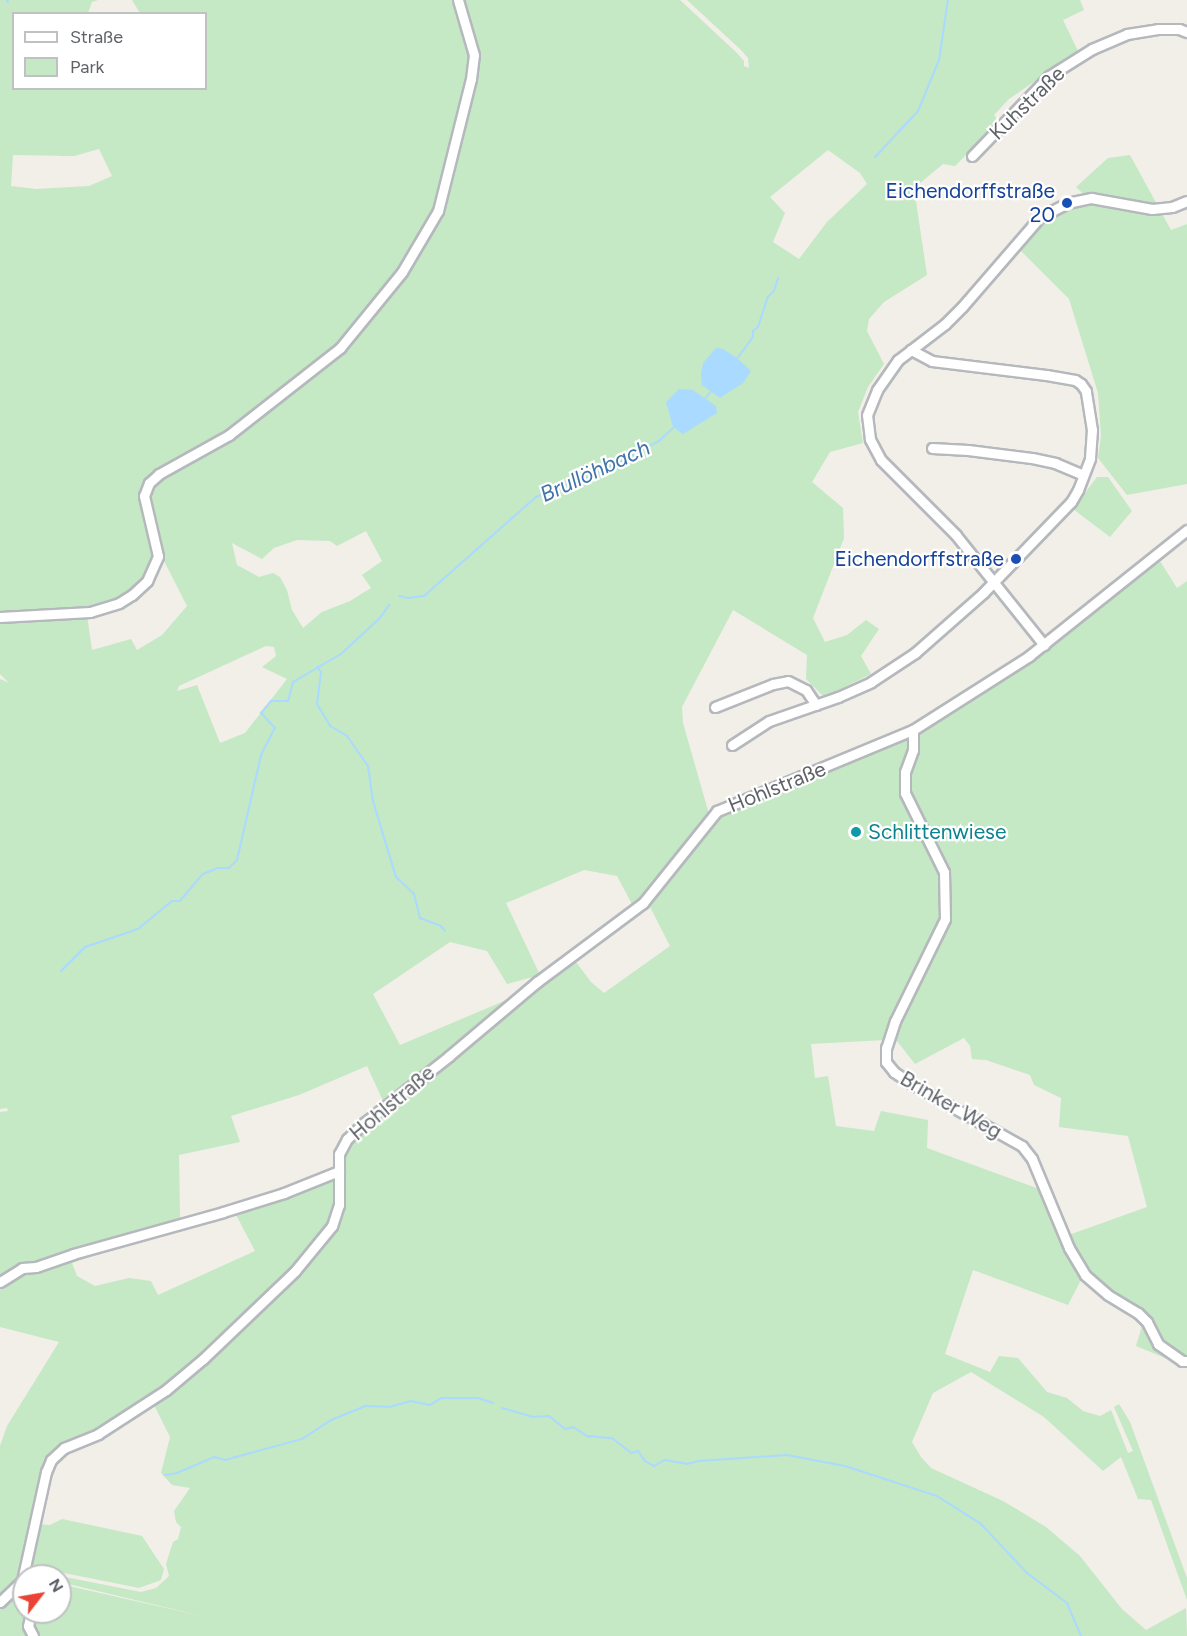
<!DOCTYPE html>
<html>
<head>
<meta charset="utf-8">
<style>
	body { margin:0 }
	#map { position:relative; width:1187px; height:1636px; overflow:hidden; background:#f1efe8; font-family:Figtree,sans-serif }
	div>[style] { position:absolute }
	.green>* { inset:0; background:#c5e8c5 }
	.water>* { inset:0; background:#aadaff }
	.stream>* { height:2px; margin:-1px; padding:0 1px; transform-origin:1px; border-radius:1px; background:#aadaff }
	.roads { filter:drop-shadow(2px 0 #b5b8bc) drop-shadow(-2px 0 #b5b8bc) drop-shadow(0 2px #b5b8bc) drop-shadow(0 -2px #b5b8bc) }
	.street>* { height:9px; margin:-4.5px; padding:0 4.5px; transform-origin:4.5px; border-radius:4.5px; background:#fff }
	.dots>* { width:16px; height:16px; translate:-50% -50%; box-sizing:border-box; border:3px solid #fff; border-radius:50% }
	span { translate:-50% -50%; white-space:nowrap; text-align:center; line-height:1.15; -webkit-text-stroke:4.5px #fff; paint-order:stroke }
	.street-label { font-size:21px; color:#5f6368 }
	.transit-label { font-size:21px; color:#164399 }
	.right { translate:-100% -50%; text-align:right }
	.culture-label { font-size:21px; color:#0d838f }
	.left { translate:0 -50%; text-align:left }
	.water-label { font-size:22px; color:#4174aa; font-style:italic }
	.legend { position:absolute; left:12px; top:12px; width:195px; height:78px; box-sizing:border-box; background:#fff; border:2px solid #bfc1c3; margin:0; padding:8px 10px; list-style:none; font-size:18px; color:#5f6368 }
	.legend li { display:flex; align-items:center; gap:12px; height:30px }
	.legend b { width:30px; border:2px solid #bfc1c3 }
	.north { position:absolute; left:12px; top:1564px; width:60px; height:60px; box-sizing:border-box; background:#fff; border:2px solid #bfc1c3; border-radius:50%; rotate:59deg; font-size:16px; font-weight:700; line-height:24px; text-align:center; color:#5f6368 }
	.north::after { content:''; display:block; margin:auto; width:21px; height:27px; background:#ea4335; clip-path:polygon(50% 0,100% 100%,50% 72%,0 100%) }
</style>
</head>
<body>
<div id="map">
	<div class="green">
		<i style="clip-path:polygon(evenodd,0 0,98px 0,92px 2px,88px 13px,14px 14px,14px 88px,206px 88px,206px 14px,140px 13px,132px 0,454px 0,455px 15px,461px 24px,463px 0,680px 0,737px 53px,744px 61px,744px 66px,749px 68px,748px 58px,741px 50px,687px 0,1080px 0,1084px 10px,1063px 20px,1078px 51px,1009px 99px,994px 115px,999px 122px,955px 166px,943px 164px,914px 188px,927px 275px,884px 302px,869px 319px,867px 331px,884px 364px,868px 387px,858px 412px,863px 443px,830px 452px,812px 482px,843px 508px,844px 538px,813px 618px,825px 642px,847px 635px,866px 620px,879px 629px,861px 656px,871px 674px,824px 697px,806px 679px,807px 655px,733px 610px,682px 707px,683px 723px,711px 821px,719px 813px,797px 786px,908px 739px,903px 793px,908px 811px,933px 850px,941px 871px,944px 917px,929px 948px,934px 955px,949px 920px,947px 872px,907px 793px,908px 774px,919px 736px,923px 730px,1031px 661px,1158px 558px,1177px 588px,1187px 581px,1187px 1367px,1136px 1346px,1142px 1326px,1130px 1312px,1083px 1279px,1066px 1236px,1147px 1207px,1128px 1136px,1059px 1127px,1061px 1098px,1034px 1085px,1030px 1075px,986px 1060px,972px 1059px,970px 1046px,964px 1038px,915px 1064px,893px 1036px,902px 1016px,896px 1007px,885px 1040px,811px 1044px,815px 1078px,828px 1076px,836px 1126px,874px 1131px,881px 1111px,928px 1120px,927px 1148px,1042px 1190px,1066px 1248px,1082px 1278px,1068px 1305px,973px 1270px,945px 1354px,990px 1372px,999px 1356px,1018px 1358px,1047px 1392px,1067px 1398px,1083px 1411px,1100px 1416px,1111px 1410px,1128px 1453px,1133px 1451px,1114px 1407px,1119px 1404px,1130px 1422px,1187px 1578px,1187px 1600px,1151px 1500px,1138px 1499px,1121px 1457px,1103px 1471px,1044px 1417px,971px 1372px,933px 1393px,912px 1442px,921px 1457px,931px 1468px,1003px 1501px,1046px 1527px,1080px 1556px,1122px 1609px,1146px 1630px,1186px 1608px,1187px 1636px,35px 1636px,32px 1625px,34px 1612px,60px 1612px,60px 1584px,206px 1617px,60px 1582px,60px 1576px,141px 1592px,156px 1588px,169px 1576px,166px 1564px,173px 1542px,178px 1539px,181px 1527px,176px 1522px,174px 1511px,190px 1488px,172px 1485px,161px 1473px,170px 1437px,153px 1403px,275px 1295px,334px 1234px,341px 1206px,342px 1159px,356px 1133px,423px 1084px,539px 984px,573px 958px,591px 982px,604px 993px,670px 946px,648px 903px,633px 906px,617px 876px,584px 870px,506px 903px,540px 975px,507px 984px,487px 951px,450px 942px,373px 994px,400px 1045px,516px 996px,384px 1103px,367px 1066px,299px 1095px,231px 1116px,240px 1142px,179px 1155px,180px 1216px,183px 1226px,72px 1263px,77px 1276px,95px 1286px,129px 1278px,151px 1281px,158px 1295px,255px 1251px,234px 1211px,337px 1175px,336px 1206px,321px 1240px,267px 1295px,163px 1390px,112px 1423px,51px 1456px,18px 1582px,0 1598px,0 1446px,7px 1426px,59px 1342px,0 1327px,0 1112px,8px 1111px,7px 1108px,0 1109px,0 679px,9px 683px,0 674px,0 619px,87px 615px,92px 650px,131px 639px,137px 650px,162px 635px,187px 606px,163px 559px,154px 531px,156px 557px,144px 580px,118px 600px,95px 608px,88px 607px,86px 610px,0 613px,0 0,99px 149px,112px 176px,89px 186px,36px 189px,11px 186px,13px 155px,74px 156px,99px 149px,0 0,828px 150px,860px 173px,867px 184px,827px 222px,799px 259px,773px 242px,785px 213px,770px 197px,828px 150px,0 0,366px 531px,382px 561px,362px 575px,371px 588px,350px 601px,322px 612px,303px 628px,292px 610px,287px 590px,280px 577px,273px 573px,259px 577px,237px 565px,232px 543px,262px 559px,274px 548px,297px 540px,330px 541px,337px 546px,366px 531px,0 0,266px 646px,274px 647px,276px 656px,262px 667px,287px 679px,245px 733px,220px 743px,197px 685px,177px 691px,179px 686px,266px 646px)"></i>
		<i style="clip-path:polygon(1130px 155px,1171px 230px,1187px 224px,1187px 484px,1127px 495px,1098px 458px,1101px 436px,1098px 393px,1069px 299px,1018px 248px,1042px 221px,1070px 208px,1094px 204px,1076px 187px,1108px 158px)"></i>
		<i style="clip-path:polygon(1097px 477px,1108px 477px,1132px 511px,1110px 537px,1073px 509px)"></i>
		<i style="clip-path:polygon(62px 1519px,142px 1536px,164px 1569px,161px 1580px,139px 1588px,49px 1570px,29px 1569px,38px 1524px,50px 1525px)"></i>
		<i style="clip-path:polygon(16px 1595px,24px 1596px,24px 1612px,28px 1612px,30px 1636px,0 1636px,0 1607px)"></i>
	</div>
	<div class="water">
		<i style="clip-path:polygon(716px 348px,723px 349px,737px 358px,751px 371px,743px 383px,720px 398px,702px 385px,701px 374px,703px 363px)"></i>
		<i style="clip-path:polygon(679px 389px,693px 390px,716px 406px,717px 413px,683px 434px,673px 427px,666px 402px)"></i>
	</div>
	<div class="stream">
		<i style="left:7px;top:0;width:2px;rotate:63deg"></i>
		<i style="left:875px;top:157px;width:63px;rotate:-46.9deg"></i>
		<i style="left:918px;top:111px;width:55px;rotate:-67.6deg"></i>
		<i style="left:939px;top:60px;width:61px;rotate:-81.5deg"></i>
		<i style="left:736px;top:360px;width:29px;rotate:-54deg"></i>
		<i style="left:753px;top:337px;width:6px;rotate:-90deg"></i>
		<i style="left:753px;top:331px;width:6px;rotate:-39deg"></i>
		<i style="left:758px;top:327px;width:32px;rotate:-72deg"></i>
		<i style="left:768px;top:297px;width:8px;rotate:-45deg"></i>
		<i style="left:774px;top:291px;width:14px;rotate:-73deg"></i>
		<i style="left:704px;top:400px;width:11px;rotate:-52deg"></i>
		<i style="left:399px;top:596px;width:9px;rotate:13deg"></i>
		<i style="left:408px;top:598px;width:16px;rotate:-7deg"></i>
		<i style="left:424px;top:596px;width:149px;rotate:-41.5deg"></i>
		<i style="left:536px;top:497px;width:35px;rotate:-22deg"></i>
		<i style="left:569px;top:484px;width:14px;rotate:-12deg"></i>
		<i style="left:583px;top:481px;width:86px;rotate:-27.8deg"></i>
		<i style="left:659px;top:441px;width:22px;rotate:-43deg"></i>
		<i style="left:317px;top:667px;width:6px;rotate:51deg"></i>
		<i style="left:321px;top:672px;width:32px;rotate:97deg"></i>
		<i style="left:317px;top:704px;width:26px;rotate:59deg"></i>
		<i style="left:330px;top:726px;width:20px;rotate:30deg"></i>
		<i style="left:347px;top:736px;width:37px;rotate:55deg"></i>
		<i style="left:368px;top:766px;width:35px;rotate:82deg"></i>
		<i style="left:373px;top:801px;width:79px;rotate:73.2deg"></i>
		<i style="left:396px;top:877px;width:25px;rotate:43deg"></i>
		<i style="left:414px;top:894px;width:25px;rotate:76deg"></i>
		<i style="left:420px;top:918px;width:22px;rotate:21deg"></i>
		<i style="left:441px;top:926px;width:6px;rotate:51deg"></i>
		<i style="left:61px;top:971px;width:34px;rotate:-45deg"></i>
		<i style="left:85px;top:947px;width:56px;rotate:-18.8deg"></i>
		<i style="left:138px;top:929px;width:44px;rotate:-39.5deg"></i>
		<i style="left:172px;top:901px;width:8px"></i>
		<i style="left:180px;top:901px;width:35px;rotate:-50deg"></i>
		<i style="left:203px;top:874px;width:16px;rotate:-22deg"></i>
		<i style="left:218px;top:868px;width:11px"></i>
		<i style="left:229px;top:868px;width:11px;rotate:-45deg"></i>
		<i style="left:237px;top:860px;width:108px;rotate:-77.1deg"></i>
		<i style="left:261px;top:755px;width:30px;rotate:-63deg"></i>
		<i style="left:275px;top:728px;width:21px;rotate:-133deg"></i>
		<i style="left:261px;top:713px;width:16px;rotate:-50deg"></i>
		<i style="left:271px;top:701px;width:17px"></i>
		<i style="left:288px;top:701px;width:20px;rotate:-75deg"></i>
		<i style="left:293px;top:682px;width:56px;rotate:-30.3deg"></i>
		<i style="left:341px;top:654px;width:53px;rotate:-42.7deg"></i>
		<i style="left:380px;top:618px;width:16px;rotate:-55deg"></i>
		<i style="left:502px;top:1408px;width:32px;rotate:16deg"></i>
		<i style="left:533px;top:1417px;width:16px;rotate:-4deg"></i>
		<i style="left:549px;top:1416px;width:21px;rotate:39deg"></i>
		<i style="left:565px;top:1429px;width:8px;rotate:-14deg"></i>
		<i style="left:573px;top:1427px;width:17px;rotate:33deg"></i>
		<i style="left:587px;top:1436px;width:25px;rotate:5deg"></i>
		<i style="left:612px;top:1438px;width:24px;rotate:38deg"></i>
		<i style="left:631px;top:1453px;width:7px;rotate:-16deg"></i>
		<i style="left:638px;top:1451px;width:12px;rotate:55deg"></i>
		<i style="left:645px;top:1461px;width:10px;rotate:29deg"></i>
		<i style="left:654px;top:1466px;width:13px;rotate:-29deg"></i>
		<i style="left:665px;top:1460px;width:22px;rotate:10deg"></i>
		<i style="left:687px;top:1464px;width:11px;rotate:-15deg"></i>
		<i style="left:698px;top:1461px;width:89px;rotate:-3.9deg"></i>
		<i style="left:787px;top:1455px;width:59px;rotate:10.7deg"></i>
		<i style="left:845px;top:1466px;width:97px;rotate:18.1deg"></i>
		<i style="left:937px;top:1496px;width:52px;rotate:32.5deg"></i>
		<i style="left:981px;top:1524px;width:67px;rotate:46.8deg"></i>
		<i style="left:1027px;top:1573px;width:50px;rotate:36.9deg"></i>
		<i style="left:1067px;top:1603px;width:36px;rotate:67deg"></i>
		<i style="left:165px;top:1475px;width:12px;rotate:-9deg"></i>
		<i style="left:177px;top:1473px;width:40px;rotate:-23.4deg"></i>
		<i style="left:214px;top:1457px;width:11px;rotate:15deg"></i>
		<i style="left:225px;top:1460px;width:80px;rotate:-15.3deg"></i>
		<i style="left:302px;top:1439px;width:35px;rotate:-33deg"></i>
		<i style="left:331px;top:1420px;width:38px;rotate:-22deg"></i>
		<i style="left:366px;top:1406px;width:23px;rotate:2deg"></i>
		<i style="left:389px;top:1407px;width:23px;rotate:-15deg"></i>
		<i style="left:411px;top:1401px;width:19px;rotate:12deg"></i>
		<i style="left:430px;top:1405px;width:13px;rotate:-32deg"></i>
		<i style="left:441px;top:1398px;width:37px"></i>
		<i style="left:478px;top:1398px;width:16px;rotate:18deg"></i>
	</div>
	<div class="roads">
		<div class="street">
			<i style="left:972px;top:156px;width:111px;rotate:-46.1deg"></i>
			<i style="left:1049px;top:76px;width:51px;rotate:-32.1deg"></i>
			<i style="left:1092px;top:49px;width:38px;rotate:-23deg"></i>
			<i style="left:1127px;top:34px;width:31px;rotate:-9deg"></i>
			<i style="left:1158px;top:29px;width:21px"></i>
			<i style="left:1179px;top:29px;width:9px;rotate:21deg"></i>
			<i style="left:932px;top:448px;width:36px;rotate:3deg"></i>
			<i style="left:968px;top:450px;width:64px;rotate:7.1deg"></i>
			<i style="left:1032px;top:458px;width:24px;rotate:12deg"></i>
			<i style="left:1055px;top:463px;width:30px;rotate:23deg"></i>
			<i style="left:0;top:617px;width:90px;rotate:-3.2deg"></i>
			<i style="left:90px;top:612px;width:30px;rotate:-17deg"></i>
			<i style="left:119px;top:603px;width:15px;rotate:-32deg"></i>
			<i style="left:132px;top:595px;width:21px;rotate:-43deg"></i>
			<i style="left:147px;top:581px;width:27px;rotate:-66deg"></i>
			<i style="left:158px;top:556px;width:62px;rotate:-103.1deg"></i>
			<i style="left:144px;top:496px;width:14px;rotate:-69deg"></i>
			<i style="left:149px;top:483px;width:13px;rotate:-42deg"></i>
			<i style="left:159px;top:474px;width:80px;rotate:-29.1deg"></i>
			<i style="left:229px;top:435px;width:141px;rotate:-38.1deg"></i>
			<i style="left:340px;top:348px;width:98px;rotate:-50.8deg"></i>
			<i style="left:402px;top:272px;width:71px;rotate:-59.5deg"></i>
			<i style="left:438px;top:211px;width:136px;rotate:-76deg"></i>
			<i style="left:471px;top:79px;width:24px;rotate:-83deg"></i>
			<i style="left:474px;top:55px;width:57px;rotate:-106.2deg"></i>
			<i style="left:1044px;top:645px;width:141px;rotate:-128.7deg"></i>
			<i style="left:956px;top:535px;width:106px;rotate:-135deg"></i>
			<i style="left:881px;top:460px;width:24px;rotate:-118deg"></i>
			<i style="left:870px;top:439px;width:24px;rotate:-97deg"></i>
			<i style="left:867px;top:415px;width:27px;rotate:-68deg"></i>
			<i style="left:877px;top:390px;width:37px;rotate:-55deg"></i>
			<i style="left:898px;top:360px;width:59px;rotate:-37.5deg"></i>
			<i style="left:945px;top:324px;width:24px;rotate:-45deg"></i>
			<i style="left:962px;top:307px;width:119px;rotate:-49.1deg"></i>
			<i style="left:1040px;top:217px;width:30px;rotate:-27deg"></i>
			<i style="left:1067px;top:203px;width:25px;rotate:-12deg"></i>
			<i style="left:1091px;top:198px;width:62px;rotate:10.2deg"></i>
			<i style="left:1152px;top:209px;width:20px;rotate:-6deg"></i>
			<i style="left:1172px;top:207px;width:16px;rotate:-22deg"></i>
			<i style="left:715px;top:707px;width:62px;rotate:-21.6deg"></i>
			<i style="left:773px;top:684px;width:15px;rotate:-11deg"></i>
			<i style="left:788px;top:681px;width:20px;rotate:27deg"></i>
			<i style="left:806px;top:690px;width:18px;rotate:56deg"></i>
			<i style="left:913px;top:730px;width:20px;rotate:90deg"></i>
			<i style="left:913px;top:750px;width:23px;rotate:110deg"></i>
			<i style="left:905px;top:772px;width:21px;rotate:90deg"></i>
			<i style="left:905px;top:793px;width:88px;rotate:63.7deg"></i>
			<i style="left:944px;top:872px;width:47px;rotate:88.8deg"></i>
			<i style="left:945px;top:919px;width:114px;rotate:116.1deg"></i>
			<i style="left:895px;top:1021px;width:28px;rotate:108deg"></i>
			<i style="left:886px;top:1048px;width:14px;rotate:90deg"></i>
			<i style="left:886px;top:1062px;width:13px;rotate:51deg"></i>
			<i style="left:894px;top:1072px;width:25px;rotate:34deg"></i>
			<i style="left:915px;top:1086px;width:123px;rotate:29.3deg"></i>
			<i style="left:1022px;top:1146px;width:16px;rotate:52deg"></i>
			<i style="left:1032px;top:1159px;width:96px;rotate:67.4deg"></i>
			<i style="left:1069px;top:1248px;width:31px;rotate:59deg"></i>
			<i style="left:1085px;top:1275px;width:30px;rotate:41deg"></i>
			<i style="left:1108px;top:1295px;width:35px;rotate:31deg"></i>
			<i style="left:1138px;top:1313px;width:13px;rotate:45deg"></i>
			<i style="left:1147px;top:1322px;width:25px;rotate:63deg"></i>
			<i style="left:1158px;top:1344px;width:29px;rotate:35deg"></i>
			<i style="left:1182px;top:1361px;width:5px"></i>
			<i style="left:732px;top:745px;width:44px;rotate:-33deg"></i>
			<i style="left:769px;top:721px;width:73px;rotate:-19.2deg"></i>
			<i style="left:838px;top:697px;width:36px;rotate:-24deg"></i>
			<i style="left:871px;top:682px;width:53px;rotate:-33.4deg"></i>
			<i style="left:915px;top:653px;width:91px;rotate:-41.4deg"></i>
			<i style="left:983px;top:593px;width:127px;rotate:-46deg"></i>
			<i style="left:1071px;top:502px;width:14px;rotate:-60deg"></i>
			<i style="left:1078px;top:490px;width:34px;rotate:-69deg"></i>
			<i style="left:1090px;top:458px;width:28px;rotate:-86deg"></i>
			<i style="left:1092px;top:430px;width:39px;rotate:-99deg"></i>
			<i style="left:1086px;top:391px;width:9px;rotate:-126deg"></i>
			<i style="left:1081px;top:384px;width:7px;rotate:-146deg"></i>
			<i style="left:1075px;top:380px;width:29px;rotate:-170deg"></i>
			<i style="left:1046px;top:375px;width:115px;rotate:-173deg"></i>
			<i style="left:932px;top:361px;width:24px;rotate:-152deg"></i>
			<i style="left:0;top:1282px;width:26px;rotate:-32deg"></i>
			<i style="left:22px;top:1268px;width:14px;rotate:-4deg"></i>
			<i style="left:36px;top:1267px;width:39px;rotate:-19deg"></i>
			<i style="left:73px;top:1254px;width:156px;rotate:-15.6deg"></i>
			<i style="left:223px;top:1212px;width:64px;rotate:-17.3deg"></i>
			<i style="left:284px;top:1193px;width:59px;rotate:-21.8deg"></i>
			<i style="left:0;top:1602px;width:30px;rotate:-44deg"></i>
			<i style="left:22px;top:1581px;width:112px;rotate:-77.6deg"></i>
			<i style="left:46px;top:1472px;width:13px;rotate:-67deg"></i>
			<i style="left:51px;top:1460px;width:18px;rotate:-43deg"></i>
			<i style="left:64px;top:1448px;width:37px;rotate:-22deg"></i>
			<i style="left:98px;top:1434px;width:81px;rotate:-32.9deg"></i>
			<i style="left:166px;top:1390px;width:48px;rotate:-40deg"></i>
			<i style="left:203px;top:1359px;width:127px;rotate:-43.7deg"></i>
			<i style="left:295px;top:1271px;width:58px;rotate:-50.6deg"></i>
			<i style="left:332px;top:1226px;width:22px;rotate:-72deg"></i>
			<i style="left:339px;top:1205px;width:51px;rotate:-90deg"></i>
			<i style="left:339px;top:1154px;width:17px;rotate:-62deg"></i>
			<i style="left:347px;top:1139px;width:23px;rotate:-43deg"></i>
			<i style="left:364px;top:1123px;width:108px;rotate:-38.2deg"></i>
			<i style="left:449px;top:1056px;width:115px;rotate:-40.1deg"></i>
			<i style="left:537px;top:982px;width:132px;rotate:-36.7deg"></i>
			<i style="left:643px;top:903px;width:118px;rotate:-51.2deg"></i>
			<i style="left:717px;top:811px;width:212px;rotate:-22.5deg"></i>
			<i style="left:913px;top:730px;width:138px;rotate:-32.5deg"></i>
			<i style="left:1029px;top:656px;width:202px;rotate:-38.6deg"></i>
			<i style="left:31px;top:1612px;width:14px;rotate:102deg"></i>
			<i style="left:28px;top:1626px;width:11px;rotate:63deg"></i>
		</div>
	</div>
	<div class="dots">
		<i style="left:1067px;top:203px;background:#1a4fb4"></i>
		<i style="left:1016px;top:559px;background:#1a4fb4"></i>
		<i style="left:856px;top:832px;background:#0f9aa8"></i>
	</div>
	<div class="street-label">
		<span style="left:1027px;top:103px;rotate:-44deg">Kuhstraße</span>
		<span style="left:777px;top:787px;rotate:-22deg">Hohlstraße</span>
		<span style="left:392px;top:1103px;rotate:-40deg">Hohlstraße</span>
		<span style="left:951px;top:1105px;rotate:30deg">Brinker Weg</span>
	</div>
	<div class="transit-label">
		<span class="right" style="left:1055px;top:203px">Eichendorffstraße<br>20</span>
		<span class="right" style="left:1004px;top:559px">Eichendorffstraße</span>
	</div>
	<div class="culture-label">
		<span class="left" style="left:868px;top:832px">Schlittenwiese</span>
	</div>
	<div class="water-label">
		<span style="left:595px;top:471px;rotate:-25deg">Brullöhbach</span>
	</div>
	<ul class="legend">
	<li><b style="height:8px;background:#fff"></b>Straße</li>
	<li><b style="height:16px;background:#c5e8c5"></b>Park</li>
	</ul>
	<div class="north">N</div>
</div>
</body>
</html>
